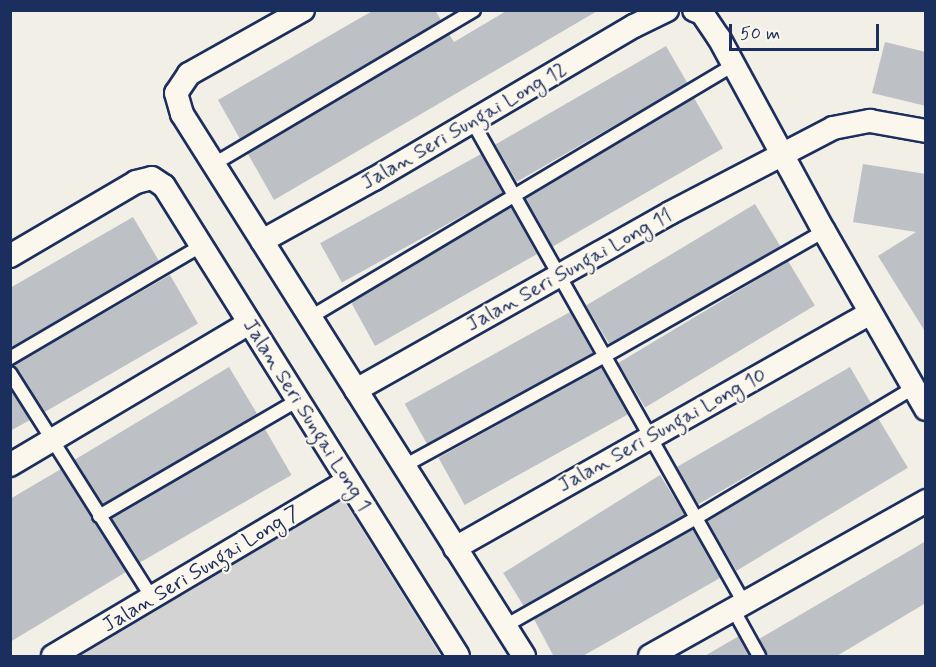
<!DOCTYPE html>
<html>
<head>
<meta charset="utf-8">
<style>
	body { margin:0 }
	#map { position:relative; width:936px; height:667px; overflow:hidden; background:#f2efe6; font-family:Mynerve,sans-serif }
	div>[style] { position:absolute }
	.green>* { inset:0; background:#d2d3d2 }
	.building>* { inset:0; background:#bdc0c4; transform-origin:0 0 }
	.roads { filter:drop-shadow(2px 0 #1b2f5e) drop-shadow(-2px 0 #1b2f5e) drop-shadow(0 2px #1b2f5e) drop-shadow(0 -2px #1b2f5e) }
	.lane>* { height:12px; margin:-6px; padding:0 6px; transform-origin:6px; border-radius:6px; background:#fbf7ec }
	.street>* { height:22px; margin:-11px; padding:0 11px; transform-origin:11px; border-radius:11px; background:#fbf7ec }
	span { translate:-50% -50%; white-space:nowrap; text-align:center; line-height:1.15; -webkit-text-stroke:4.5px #fbf7ec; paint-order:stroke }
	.street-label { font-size:21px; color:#1b2f5e }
	.frame { position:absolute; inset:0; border:12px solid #1b2f5e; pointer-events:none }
	.scale { position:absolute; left:729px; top:24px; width:150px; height:27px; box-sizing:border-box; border:3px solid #1b2f5e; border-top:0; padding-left:8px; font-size:18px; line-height:21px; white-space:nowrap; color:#1b2f5e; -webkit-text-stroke:4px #fbf7ec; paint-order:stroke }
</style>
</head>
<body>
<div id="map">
	<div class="green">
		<i style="clip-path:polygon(343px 499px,441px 656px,80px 656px)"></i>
	</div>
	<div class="building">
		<i style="clip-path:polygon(374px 10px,435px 10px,441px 20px,240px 139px,218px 100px)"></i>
		<i style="clip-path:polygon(508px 10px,599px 10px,274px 200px,248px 154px,449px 34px,454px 42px)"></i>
		<i style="clip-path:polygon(885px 42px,926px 52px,926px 106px,872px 93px)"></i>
		<i style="left:666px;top:46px;width:43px;height:197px;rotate:60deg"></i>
		<i style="left:694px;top:98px;width:58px;height:197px;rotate:60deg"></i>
		<i style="left:481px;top:154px;width:45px;height:184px;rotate:61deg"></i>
		<i style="clip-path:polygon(863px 164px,926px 174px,926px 333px,878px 256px,916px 232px,853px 222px)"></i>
		<i style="left:755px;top:204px;width:49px;height:197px;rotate:59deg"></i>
		<i style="clip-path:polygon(511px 207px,537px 254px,375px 346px,352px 304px,353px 301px)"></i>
		<i style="clip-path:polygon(133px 217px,159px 261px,10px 348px,10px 288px)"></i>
		<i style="left:788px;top:261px;width:52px;height:198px;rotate:59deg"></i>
		<i style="left:170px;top:275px;width:56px;height:181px;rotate:60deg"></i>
		<i style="left:570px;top:312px;width:47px;height:189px;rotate:61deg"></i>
		<i style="left:229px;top:367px;width:55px;height:180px;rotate:59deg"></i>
		<i style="left:602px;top:367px;width:54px;height:187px;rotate:61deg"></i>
		<i style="left:850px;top:367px;width:43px;height:200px;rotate:60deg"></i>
		<i style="clip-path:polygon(10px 389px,30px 420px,10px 431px)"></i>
		<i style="left:878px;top:418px;width:58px;height:200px;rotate:59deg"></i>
		<i style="left:265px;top:429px;width:53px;height:178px;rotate:60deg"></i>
		<i style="clip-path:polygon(61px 469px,126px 572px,10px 642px,10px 499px)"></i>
		<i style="left:660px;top:475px;width:47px;height:185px;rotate:58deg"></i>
		<i style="clip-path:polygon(693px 529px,720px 578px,581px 657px,554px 657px,534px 619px)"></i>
		<i style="clip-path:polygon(926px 541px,926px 603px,835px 657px,767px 657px,759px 639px)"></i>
		<i style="clip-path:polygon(739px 636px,750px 657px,703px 657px)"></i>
	</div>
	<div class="roads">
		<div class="lane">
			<i style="left:472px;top:121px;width:553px;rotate:60.56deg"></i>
			<i style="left:214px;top:164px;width:302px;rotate:-30.6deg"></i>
			<i style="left:309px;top:318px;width:495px;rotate:-30.8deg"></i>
			<i style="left:10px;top:358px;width:221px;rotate:-30.4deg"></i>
			<i style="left:10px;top:373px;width:266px;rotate:57.7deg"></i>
			<i style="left:404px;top:466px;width:229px;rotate:-28.7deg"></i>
			<i style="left:605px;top:356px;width:252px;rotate:-29.7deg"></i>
			<i style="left:99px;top:516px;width:230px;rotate:-30.2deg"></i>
			<i style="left:733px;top:609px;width:54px;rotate:61deg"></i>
			<i style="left:505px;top:626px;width:219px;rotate:-29.5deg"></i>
			<i style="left:696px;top:518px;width:253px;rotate:-30.9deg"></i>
		</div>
		<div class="street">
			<i style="left:303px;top:10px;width:131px;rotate:150.7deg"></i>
			<i style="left:189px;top:74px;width:23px;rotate:124deg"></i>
			<i style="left:176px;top:93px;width:22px;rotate:74deg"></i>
			<i style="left:182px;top:114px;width:641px;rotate:57.75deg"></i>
			<i style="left:694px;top:10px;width:9px;rotate:21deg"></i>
			<i style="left:702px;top:13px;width:30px;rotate:56deg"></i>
			<i style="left:719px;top:38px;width:220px;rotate:61.5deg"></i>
			<i style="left:824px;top:231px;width:205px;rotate:60.2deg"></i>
			<i style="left:262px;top:241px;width:128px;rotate:-29deg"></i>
			<i style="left:374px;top:179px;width:302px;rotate:-30.5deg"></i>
			<i style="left:634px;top:26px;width:37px;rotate:-26deg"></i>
			<i style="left:10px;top:256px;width:146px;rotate:-30.4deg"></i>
			<i style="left:136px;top:182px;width:16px;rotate:-14deg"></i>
			<i style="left:152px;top:178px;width:14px;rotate:34deg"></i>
			<i style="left:164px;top:186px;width:554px;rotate:57.97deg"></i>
			<i style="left:356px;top:390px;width:360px;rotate:-29.4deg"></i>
			<i style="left:670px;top:213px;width:184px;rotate:-27.5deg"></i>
			<i style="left:833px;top:128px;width:38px;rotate:-11deg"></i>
			<i style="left:870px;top:121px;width:57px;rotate:10.1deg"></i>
			<i style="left:10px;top:465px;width:278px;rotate:-30.7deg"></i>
			<i style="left:455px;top:548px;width:477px;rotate:-29.5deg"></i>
			<i style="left:53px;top:656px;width:343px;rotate:-30.7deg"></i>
			<i style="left:650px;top:656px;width:317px;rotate:-29.3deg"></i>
		</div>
	</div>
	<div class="street-label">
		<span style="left:464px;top:126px;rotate:-30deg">Jalan Seri Sungai Long 12</span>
		<span style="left:569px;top:270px;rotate:-29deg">Jalan Seri Sungai Long 11</span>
		<span style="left:307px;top:415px;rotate:58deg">Jalan Seri Sungai Long 1</span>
		<span style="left:662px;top:430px;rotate:-29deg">Jalan Seri Sungai Long 10</span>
		<span style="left:201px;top:569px;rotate:-31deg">Jalan Seri Sungai Long 7</span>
	</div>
	<div class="frame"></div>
	<div class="scale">50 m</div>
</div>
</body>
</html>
